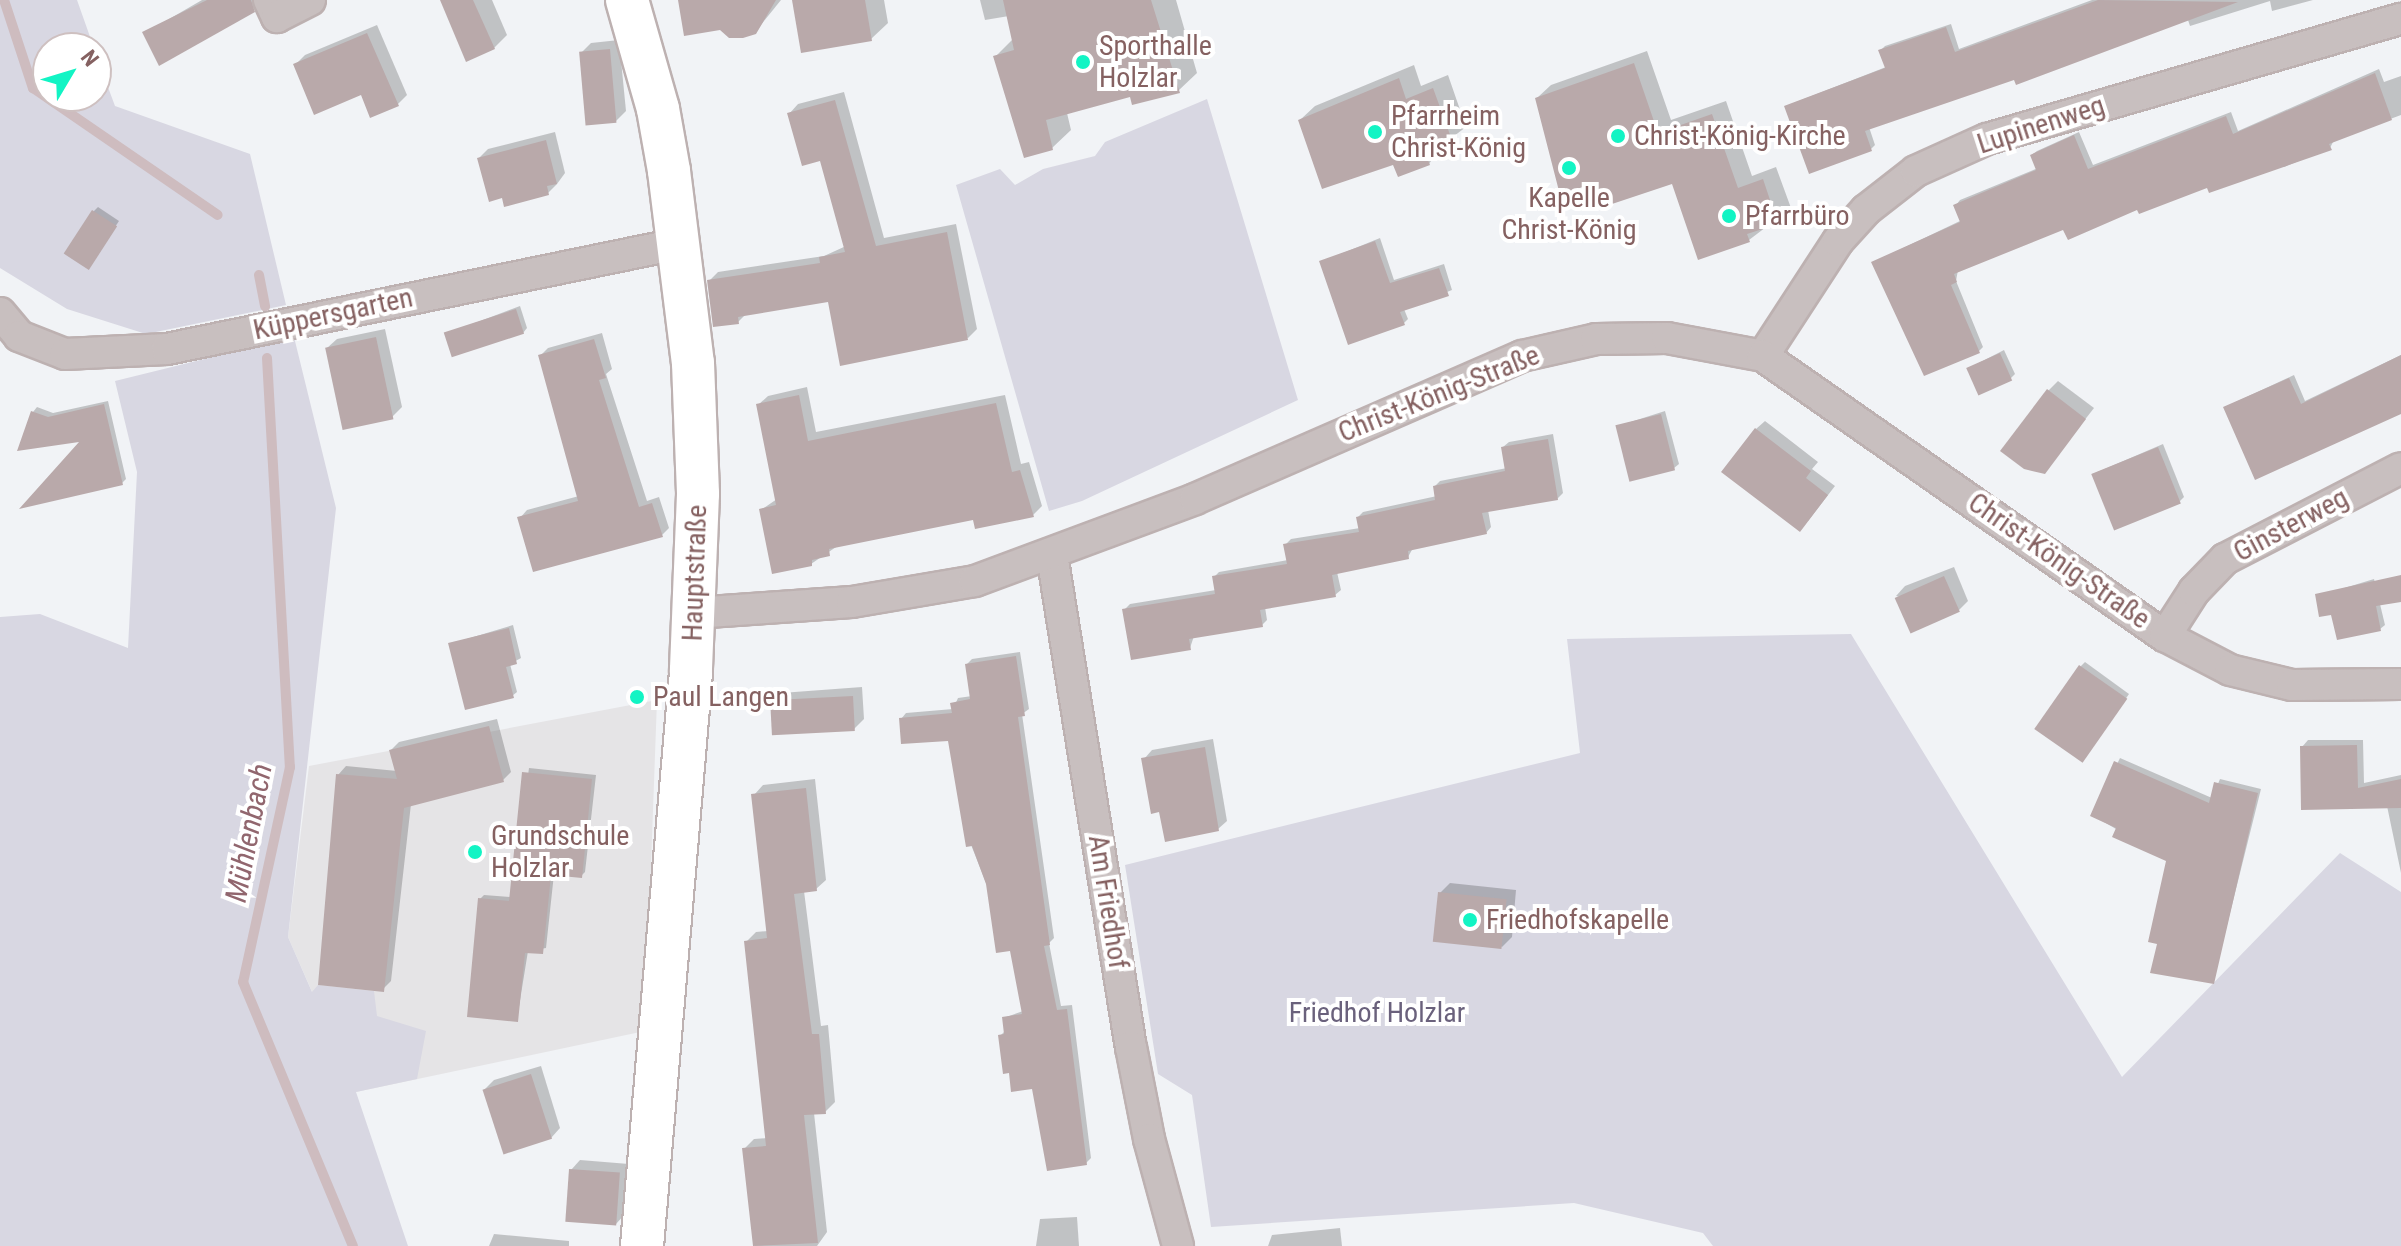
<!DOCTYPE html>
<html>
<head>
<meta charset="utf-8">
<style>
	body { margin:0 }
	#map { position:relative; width:2401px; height:1246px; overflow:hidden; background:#f1f3f6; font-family:"Roboto Condensed",sans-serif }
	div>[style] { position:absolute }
	.built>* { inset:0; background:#e5e4e6 }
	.green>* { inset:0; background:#d8d7e2 }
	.shadow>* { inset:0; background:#0003 }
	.stream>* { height:10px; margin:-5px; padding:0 5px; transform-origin:5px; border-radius:5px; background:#cebcbf }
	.building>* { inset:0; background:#b9a9aa; transform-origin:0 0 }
	.roads { filter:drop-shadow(2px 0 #bdb1b1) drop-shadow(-2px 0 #bdb1b1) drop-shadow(0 2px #bdb1b1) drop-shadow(0 -2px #bdb1b1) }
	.minor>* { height:30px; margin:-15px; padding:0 15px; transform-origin:15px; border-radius:15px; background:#c8bfbf }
	.secondary>* { height:42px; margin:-21px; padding:0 21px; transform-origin:21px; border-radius:21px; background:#fff }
	.dots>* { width:22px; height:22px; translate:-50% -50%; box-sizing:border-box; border:4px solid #fff; border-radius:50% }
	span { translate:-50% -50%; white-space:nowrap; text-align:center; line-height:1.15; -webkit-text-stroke:8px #fff; paint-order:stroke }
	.poi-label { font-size:28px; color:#856161 }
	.left { translate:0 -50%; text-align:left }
	.street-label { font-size:28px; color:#856161 }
	.park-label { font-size:28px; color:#6a617c }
	.water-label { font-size:30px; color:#91666e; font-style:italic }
	.north { position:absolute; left:32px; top:32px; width:80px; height:80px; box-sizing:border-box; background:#fff; border:2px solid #cec0c0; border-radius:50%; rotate:52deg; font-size:22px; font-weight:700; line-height:32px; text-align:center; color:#856161 }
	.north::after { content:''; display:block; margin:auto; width:28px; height:36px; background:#12f4c4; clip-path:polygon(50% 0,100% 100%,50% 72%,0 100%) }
</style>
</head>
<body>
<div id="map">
	<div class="built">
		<i style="clip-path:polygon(657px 700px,645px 1031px,356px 1092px,288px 937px,309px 766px)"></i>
	</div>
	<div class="green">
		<i style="clip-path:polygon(0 0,77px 0,94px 48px,48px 48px,48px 96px,96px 96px,96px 55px,115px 106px,250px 154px,286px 305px,146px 334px,67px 309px,0 268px)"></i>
		<i style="clip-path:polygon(1207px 99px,1298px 400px,1082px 501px,1049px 511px,956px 185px,1000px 169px,1015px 185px,1043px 169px,1095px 156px,1105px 142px)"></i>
		<i style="clip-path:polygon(294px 337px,336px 508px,288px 937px,312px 992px,318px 985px,374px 991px,377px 1016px,426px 1031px,417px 1079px,356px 1092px,408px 1246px,0 1246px,0 617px,40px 614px,128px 648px,137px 472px,115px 381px)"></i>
		<i style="clip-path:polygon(1851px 634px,2122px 1077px,2340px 853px,2401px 892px,2401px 1246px,1713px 1246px,1703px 1233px,1574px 1203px,1211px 1227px,1192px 1095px,1158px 1074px,1125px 865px,1580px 753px,1567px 639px)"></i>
	</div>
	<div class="shadow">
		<i style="clip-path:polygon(202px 0,255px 0,258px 4px,250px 12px,145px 33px)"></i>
		<i style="clip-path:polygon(442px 0,492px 0,507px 35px,494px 48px)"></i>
		<i style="clip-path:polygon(680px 0,781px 0,755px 32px)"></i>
		<i style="clip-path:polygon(794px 0,884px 0,888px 23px,871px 39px)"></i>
		<i style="clip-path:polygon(980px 0,1176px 0,1197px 73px,1178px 91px,1132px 95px,1067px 113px,1071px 130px,1052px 148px,995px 57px,1014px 38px,1009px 16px,985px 20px)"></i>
		<i style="clip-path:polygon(2092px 0,2313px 0,2272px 11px,2270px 1px,2190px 26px,2188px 20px,1869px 127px,1875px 145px,1871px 149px,1786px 106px,1886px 67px,1881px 50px,1885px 46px,1951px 24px,1959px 49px)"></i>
		<i style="clip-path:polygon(377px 25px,407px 95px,397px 105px,295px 65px,305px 55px)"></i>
		<i style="clip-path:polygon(619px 40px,626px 111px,616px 121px,581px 53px,591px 43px)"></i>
		<i style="clip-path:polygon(1647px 51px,1671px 120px,1726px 101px,1752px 176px,1776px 167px,1791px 208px,1749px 240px,1673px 181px,1537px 98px,1551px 85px)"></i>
		<i style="clip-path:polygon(1414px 65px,1421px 86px,1448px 75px,1466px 127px,1442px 145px,1429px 164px,1394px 162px,1300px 120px,1315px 106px)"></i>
		<i style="clip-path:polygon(2379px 69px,2384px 82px,2401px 76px,2401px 115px,2334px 140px,2330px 148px,2284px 167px,2282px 163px,2064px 227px,1958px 270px,1956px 281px,1983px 347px,1978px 352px,1874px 262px,1962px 220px,1956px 205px,1960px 200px,2038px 168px,2032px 155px,2037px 151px,2079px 132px,2093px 165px,2231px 112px,2238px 131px)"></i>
		<i style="clip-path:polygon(844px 92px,884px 238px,956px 224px,977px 329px,968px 338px,830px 299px,747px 313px,738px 322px,709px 281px,718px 272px,824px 256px,846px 246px,821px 158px,789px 114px,798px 104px)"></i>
		<i style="clip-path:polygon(555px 132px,565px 173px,557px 184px,548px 193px,503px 196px,479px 158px,488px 149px)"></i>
		<i style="clip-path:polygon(98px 207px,119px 221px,91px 263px,94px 211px)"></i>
		<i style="clip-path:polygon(1380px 238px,1394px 280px,1444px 264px,1452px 290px,1404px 309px,1408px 319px,1404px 323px,1321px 262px)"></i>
		<i style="clip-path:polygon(520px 306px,527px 328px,523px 333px,446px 334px)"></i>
		<i style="clip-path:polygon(385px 329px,402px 407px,392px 417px,327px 348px,337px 339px)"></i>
		<i style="clip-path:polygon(602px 333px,612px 369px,606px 374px,647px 501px,659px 497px,669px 528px,662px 535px,520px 518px,527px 510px,579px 496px,540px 356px,548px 348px)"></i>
		<i style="clip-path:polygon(2004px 350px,2015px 374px,2011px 378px,1969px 368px)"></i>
		<i style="clip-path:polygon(2401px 355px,2401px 411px,2225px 407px,2294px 375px,2305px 401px)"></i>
		<i style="clip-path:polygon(2058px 381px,2094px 408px,2044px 472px,2048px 391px)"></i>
		<i style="clip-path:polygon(807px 387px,816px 432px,1005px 395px,1021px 464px,1029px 462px,1042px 506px,1033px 515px,975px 518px,839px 545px,811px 564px,761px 510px,777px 499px,758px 405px,768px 396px)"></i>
		<i style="clip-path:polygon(108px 401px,126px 479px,122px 483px,84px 439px,33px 412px,37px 407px,53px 413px)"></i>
		<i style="clip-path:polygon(1665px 411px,1679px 464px,1674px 468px,1618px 426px)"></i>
		<i style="clip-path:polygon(1765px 421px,1818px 462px,1812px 469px,1835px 486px,1808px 521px,1756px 429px)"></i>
		<i style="clip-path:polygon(1553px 434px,1563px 493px,1557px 499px,1488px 510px,1491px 527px,1486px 533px,1413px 548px,1408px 557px,1337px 572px,1341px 590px,1335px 595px,1265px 607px,1267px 620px,1262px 625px,1194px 636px,1190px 648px,1124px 610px,1130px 604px,1216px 590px,1214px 577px,1219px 572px,1288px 560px,1285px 545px,1291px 539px,1360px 528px,1358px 517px,1363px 512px,1437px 496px,1435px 486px,1440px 481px,1507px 468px,1503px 447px,1509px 442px)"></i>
		<i style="clip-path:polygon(2163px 444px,2184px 497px,2180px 501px,2093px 474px)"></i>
		<i style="clip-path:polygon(1954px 567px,1968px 601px,1959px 610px,1896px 596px,1905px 586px)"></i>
		<i style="clip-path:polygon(2374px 579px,2385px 625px,2380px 629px,2328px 593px)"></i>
		<i style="clip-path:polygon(513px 625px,521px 658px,510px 664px,517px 692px,512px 696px,450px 644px)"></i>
		<i style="clip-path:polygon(1020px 652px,1029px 709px,1022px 714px,1054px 938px,1049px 943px,1061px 1006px,1072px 1005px,1091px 1158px,1086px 1163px,1033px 1087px,1010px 1071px,1000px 1036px,1006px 1030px,1004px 1018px,1023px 1011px,1012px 949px,966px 832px,950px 739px,901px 719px,906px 713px,953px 709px,958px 698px,972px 696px,967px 664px,972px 659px)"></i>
		<i style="clip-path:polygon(2085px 662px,2129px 694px,2085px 757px,2081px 666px)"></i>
		<i style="clip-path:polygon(862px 687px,864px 719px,854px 729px,772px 703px,781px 693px)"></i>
		<i style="clip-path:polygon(497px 719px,511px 772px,503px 780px,411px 804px,391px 981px,383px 989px,338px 775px,346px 766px,397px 771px,391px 750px,399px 742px)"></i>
		<i style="clip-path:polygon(1213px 739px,1227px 821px,1218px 829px,1161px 810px,1144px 759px,1152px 750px)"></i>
		<i style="clip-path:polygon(2308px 740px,2363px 740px,2364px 783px,2401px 775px,2401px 873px,2387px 806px,2303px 808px,2302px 747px)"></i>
		<i style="clip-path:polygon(2120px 758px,2212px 798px,2220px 779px,2261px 789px,2213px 981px,2160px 943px,2169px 860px,2092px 815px)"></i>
		<i style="clip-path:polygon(529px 768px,596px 775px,585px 872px,581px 876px,554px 874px,546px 948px,528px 951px,517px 1019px,480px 899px,484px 895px,511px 897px)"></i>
		<i style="clip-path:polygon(815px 779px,826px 880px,816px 889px,804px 891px,821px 1026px,828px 1025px,835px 1102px,825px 1112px,814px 1113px,827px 1232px,817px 1246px,755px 1246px,744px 1149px,754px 1139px,767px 1138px,746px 942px,756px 932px,768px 931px,754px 795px,763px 785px)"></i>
		<i style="clip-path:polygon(1450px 883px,1516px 890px,1512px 937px,1502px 947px,1440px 893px)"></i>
		<i style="clip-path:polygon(541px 1066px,560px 1128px,551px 1138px,484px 1090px,494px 1080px)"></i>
		<i style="clip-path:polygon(580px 1160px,629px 1164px,625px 1214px,616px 1224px,571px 1170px)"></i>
		<i style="clip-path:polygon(1077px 1217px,1079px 1246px,1036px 1246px,1040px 1219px)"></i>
		<i style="clip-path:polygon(1340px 1228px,1342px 1246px,1268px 1246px,1272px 1235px)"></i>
		<i style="clip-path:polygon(494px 1234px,569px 1241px,569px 1246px,489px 1246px)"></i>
	</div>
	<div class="stream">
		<i style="left:4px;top:0;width:93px;rotate:71.8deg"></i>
		<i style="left:33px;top:88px;width:224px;rotate:34.5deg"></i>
		<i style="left:259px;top:275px;width:32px;rotate:79deg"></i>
		<i style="left:267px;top:358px;width:410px;rotate:86.8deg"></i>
		<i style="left:290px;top:767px;width:220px;rotate:102.3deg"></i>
		<i style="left:243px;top:982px;width:286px;rotate:67.4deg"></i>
	</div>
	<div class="building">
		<i style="clip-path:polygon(207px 0,251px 0,255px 12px,159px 66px,142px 32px)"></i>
		<i style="clip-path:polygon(440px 0,473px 0,495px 49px,466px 62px)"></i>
		<i style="clip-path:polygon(678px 0,776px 0,756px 34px,743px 38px,729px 38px,720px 30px,684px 36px)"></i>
		<i style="clip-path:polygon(792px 0,865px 0,872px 41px,801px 53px)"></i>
		<i style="clip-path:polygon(1003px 0,1151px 0,1180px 93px,1132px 105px,1130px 97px,1046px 120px,1053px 150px,1024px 158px,993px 56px,1014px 50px)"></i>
		<i style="clip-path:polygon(2098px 0,2238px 2px,2016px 85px,2014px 80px,1865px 131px,1872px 151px,1809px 174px,1784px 106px,1885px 68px,1878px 50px,1911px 39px,1946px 27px,1955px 52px)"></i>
		<i style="clip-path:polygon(367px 33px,399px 106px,370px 118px,361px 95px,314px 115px,293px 64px)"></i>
		<i style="left:610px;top:49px;width:74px;height:31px;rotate:85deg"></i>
		<i style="clip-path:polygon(1634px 63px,1658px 133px,1712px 114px,1738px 188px,1763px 179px,1778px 224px,1747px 234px,1750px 242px,1698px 260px,1672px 184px,1603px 207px,1594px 183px,1560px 195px,1535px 98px)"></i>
		<i style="clip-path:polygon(2375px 73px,2392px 120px,2329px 144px,2332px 150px,2209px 193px,2207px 188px,2139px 214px,2137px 210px,2068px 240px,2063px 230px,1954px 274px,1957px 282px,1951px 285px,1980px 353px,1924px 376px,1871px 262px,1960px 222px,1953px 205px,2036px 170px,2030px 155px,2074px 135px,2088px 169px,2226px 116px,2233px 134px)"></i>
		<i style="clip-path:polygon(1399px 78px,1406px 99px,1433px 88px,1453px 143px,1425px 153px,1430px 165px,1398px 177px,1393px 165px,1322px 189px,1298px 120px)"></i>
		<i style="clip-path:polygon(835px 100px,876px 246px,947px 232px,968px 340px,840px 366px,828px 302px,738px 317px,739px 324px,713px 327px,707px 280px,820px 263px,819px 257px,845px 252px,820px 161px,802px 166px,787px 113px)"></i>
		<i style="clip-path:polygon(546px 140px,557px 184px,547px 186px,549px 195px,504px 207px,502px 198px,489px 202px,477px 158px)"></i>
		<i style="left:92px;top:210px;width:30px;height:52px;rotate:33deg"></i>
		<i style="clip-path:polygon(1375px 241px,1390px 283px,1439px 268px,1449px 296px,1400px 312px,1405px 325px,1348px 345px,1319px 261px)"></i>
		<i style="left:516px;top:309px;width:26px;height:76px;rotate:72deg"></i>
		<i style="left:376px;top:337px;width:84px;height:52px;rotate:78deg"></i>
		<i style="clip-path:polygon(594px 339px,606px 378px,599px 380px,639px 507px,652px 503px,663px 537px,533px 572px,517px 517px,578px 501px,538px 355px)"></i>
		<i style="left:2000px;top:353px;width:30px;height:37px;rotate:66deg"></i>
		<i style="clip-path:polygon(2401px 355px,2401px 414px,2255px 480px,2223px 407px,2289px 378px,2301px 404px)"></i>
		<i style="clip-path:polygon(2047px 389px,2086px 419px,2045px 474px,2024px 469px,2000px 451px)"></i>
		<i style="clip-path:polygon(799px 395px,808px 441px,996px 403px,1012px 472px,1020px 470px,1034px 517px,975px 529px,973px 520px,829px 549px,830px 556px,812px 560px,812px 566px,772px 574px,759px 509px,776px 505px,756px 404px)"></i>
		<i style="clip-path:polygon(104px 404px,123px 485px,19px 509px,79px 442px,17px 451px,31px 411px,48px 417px)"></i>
		<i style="left:1661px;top:414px;width:58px;height:47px;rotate:76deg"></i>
		<i style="clip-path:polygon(1755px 428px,1811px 471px,1806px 478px,1828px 495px,1800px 532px,1721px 472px)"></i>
		<i style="clip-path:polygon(1548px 439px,1558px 500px,1482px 513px,1487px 534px,1408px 551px,1409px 559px,1332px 575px,1336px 597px,1260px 610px,1263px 627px,1189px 639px,1191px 650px,1131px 660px,1122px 609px,1215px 594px,1212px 576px,1287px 564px,1283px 544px,1359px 532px,1356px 517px,1435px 500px,1433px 486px,1505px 471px,1501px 447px)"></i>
		<i style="left:2158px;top:447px;width:61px;height:72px;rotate:68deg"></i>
		<i style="clip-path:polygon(2401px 575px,2401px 602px,2376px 606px,2381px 631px,2337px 640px,2331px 615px,2319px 617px,2315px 594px)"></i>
		<i style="left:1944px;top:576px;width:39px;height:54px;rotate:66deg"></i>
		<i style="clip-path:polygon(509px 628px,517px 664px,506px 667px,514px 698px,465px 710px,448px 643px)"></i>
		<i style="clip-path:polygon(1016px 656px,1025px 716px,1018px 717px,1050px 945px,1044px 946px,1057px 1010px,1067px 1009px,1087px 1165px,1047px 1171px,1032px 1089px,1011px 1092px,1009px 1073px,1003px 1074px,998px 1035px,1004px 1034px,1002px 1017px,1022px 1014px,1010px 951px,996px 953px,986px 884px,972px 846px,966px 847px,948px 741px,901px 744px,899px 718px,952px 713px,950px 703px,970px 699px,965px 664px)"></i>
		<i style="left:2079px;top:665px;width:59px;height:78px;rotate:35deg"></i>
		<i style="left:853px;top:696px;width:35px;height:83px;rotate:87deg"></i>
		<i style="clip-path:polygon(489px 726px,504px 782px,404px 808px,384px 992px,318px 985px,336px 774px,397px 779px,389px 750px)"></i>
		<i style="clip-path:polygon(2357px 745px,2358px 788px,2401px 779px,2401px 808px,2301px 810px,2300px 746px)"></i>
		<i style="clip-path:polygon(1205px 747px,1219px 831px,1165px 842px,1159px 812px,1151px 814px,1141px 758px)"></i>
		<i style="clip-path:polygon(2114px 761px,2209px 803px,2214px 782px,2258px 793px,2214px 984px,2150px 973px,2157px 944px,2148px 942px,2166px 861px,2112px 837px,2116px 828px,2090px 816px)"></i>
		<i style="clip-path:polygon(522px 772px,592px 779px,582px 878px,551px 875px,543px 954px,525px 953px,518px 1022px,467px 1017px,478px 898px,509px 901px)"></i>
		<i style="clip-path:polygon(806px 788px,817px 891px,794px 894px,812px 1034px,819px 1034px,826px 1114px,804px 1115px,818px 1243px,753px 1246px,742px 1148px,766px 1146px,744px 941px,767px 938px,751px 794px)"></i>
		<i style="left:1438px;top:892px;width:69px;height:50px;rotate:6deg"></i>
		<i style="left:531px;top:1074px;width:68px;height:51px;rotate:72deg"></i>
		<i style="left:569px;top:1169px;width:51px;height:53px;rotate:4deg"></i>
	</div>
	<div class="roads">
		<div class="minor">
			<i style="left:269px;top:0;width:19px;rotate:65deg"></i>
			<i style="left:277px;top:17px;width:37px;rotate:-27deg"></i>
			<i style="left:0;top:313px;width:30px;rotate:50deg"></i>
			<i style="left:19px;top:336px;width:49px;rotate:21.4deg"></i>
			<i style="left:65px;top:354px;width:102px;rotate:-2.8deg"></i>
			<i style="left:167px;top:349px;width:521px;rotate:-11.63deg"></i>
			<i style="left:1763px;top:356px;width:137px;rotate:-56.9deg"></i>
			<i style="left:1838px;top:241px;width:42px;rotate:-47.9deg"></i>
			<i style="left:1866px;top:210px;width:63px;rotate:-38deg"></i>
			<i style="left:1916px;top:171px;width:78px;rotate:-24.3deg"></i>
			<i style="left:1987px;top:139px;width:431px;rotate:-16.2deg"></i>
			<i style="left:1052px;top:555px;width:498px;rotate:80.9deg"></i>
			<i style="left:1131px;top:1047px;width:94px;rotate:78.9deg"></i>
			<i style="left:1149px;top:1139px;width:111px;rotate:74.8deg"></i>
			<i style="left:694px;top:613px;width:158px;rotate:-4deg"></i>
			<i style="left:852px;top:602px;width:125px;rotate:-9.7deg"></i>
			<i style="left:975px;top:581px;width:235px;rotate:-20.4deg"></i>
			<i style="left:1195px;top:499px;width:357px;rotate:-23.6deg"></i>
			<i style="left:1522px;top:356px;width:76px;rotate:-12.9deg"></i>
			<i style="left:1596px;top:339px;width:71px;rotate:-0.8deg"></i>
			<i style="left:1667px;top:338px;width:98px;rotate:10.6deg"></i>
			<i style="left:1763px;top:356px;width:490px;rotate:34.9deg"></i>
			<i style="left:2165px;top:636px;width:73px;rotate:27.6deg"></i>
			<i style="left:2230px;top:670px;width:64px;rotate:13.6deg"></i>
			<i style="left:2292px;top:685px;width:109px;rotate:-0.5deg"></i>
			<i style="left:2165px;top:636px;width:54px;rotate:-57.2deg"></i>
			<i style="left:2194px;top:591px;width:45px;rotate:-45.9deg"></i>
			<i style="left:2225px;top:559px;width:198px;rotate:-27.3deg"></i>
		</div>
		<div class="secondary">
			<i style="left:627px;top:0;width:113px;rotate:74.1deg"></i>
			<i style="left:658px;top:109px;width:63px;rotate:79.9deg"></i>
			<i style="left:669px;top:171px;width:193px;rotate:82.9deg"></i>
			<i style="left:693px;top:363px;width:131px;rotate:87.8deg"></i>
			<i style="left:698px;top:494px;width:178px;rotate:92.3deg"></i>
			<i style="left:691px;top:672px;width:576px;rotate:94.88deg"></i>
		</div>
	</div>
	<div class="dots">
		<i style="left:1083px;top:62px;background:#12f4c4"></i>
		<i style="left:1375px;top:132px;background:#12f4c4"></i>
		<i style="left:1618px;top:136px;background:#12f4c4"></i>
		<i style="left:1569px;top:168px;background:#12f4c4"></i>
		<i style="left:1729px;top:216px;background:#12f4c4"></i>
		<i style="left:637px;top:697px;background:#12f4c4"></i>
		<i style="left:475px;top:852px;background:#12f4c4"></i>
		<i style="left:1470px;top:920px;background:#12f4c4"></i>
	</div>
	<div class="poi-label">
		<span class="left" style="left:1099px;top:62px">Sporthalle<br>Holzlar</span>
		<span class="left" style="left:1391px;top:132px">Pfarrheim<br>Christ-König</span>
		<span class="left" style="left:1634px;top:136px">Christ-König-Kirche</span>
		<span style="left:1569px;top:214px">Kapelle<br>Christ-König</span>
		<span class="left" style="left:1745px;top:216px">Pfarrbüro</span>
		<span class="left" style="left:653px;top:697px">Paul Langen</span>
		<span class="left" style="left:491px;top:852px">Grundschule<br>Holzlar</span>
		<span class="left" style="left:1486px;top:920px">Friedhofskapelle</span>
	</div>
	<div class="street-label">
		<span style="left:2041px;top:125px;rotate:-18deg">Lupinenweg</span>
		<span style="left:333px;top:314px;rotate:-12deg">Küppersgarten</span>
		<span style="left:1439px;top:394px;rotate:-22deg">Christ-König-Straße</span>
		<span style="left:2291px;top:525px;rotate:-28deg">Ginsterweg</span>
		<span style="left:2059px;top:561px;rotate:35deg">Christ-König-Straße</span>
		<span style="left:695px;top:573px;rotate:-88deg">Hauptstraße</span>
		<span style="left:1108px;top:902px;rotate:81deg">Am Friedhof</span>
	</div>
	<div class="park-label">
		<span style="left:1377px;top:1013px">Friedhof Holzlar</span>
	</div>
	<div class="water-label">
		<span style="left:249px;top:833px;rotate:-79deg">Mühlenbach</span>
	</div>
	<div class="north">N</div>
</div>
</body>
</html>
